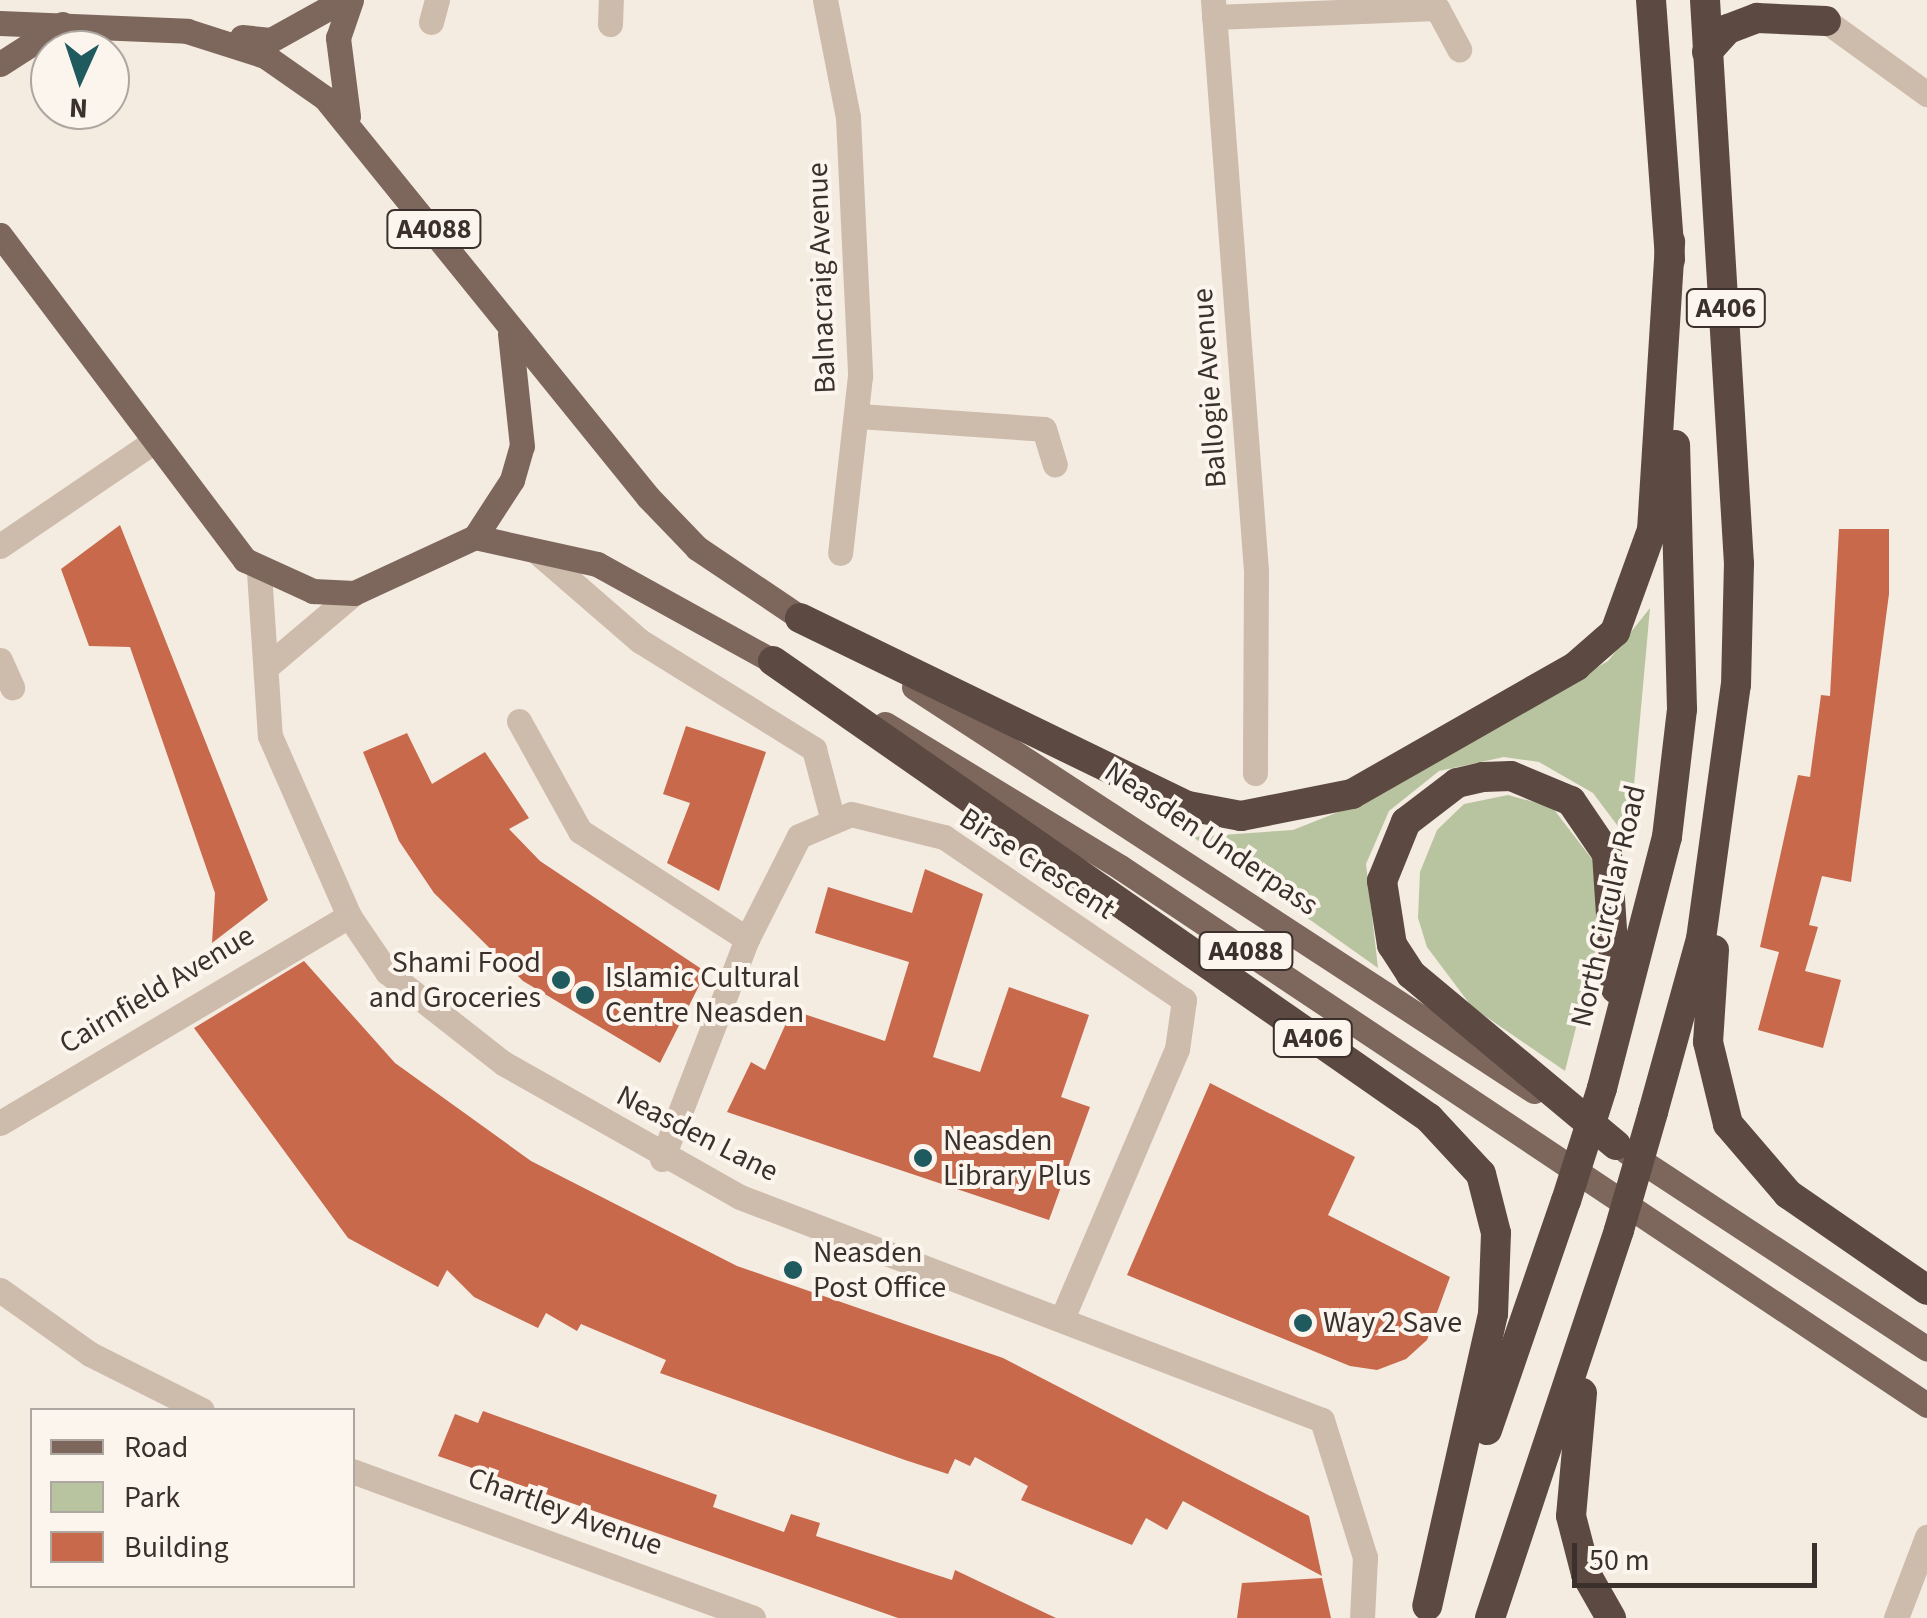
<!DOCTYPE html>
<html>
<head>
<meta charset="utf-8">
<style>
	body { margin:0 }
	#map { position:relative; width:1927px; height:1618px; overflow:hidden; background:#f4ebe1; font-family:"Source Sans 3",sans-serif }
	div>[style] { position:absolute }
	.green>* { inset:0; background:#b8c4a0 }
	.building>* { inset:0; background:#c8694b }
	.minor>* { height:25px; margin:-12.5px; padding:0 12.5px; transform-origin:12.5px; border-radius:12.5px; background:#cdbbac }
	.major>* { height:25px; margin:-12.5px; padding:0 12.5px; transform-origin:12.5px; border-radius:12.5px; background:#7d675c }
	.highway>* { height:30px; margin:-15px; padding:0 15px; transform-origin:15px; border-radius:15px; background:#5c4a42 }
	.highway-bridge>* { height:30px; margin:-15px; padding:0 15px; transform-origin:15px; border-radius:15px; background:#5c4a42 }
	.dots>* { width:28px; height:28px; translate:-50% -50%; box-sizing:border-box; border:5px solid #fbf5ee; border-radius:50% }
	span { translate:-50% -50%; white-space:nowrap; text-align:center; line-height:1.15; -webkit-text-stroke:8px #fbf5ee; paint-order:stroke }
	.shield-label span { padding:2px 8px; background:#fbf5ee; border:2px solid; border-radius:8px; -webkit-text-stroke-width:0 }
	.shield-label { font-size:28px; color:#3b302b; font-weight:700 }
	.street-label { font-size:30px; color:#3b302b }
	.poi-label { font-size:30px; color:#3b302b }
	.right { translate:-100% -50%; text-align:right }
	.left { translate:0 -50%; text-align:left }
	.legend { position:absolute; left:30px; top:1408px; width:325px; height:180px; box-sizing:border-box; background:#fbf5ee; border:2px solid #aea6a0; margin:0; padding:12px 18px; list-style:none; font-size:30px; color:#3b302b }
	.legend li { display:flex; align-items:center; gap:20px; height:50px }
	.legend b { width:50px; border:2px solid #aea6a0 }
	.north { position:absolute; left:30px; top:30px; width:100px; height:100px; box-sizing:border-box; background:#fbf5ee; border:2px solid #aea6a0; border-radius:50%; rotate:183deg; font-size:28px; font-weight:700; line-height:40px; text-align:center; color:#3b302b }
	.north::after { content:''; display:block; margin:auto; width:35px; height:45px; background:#1f5a5e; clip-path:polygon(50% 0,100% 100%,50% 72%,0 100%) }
	.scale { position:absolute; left:1572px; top:1543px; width:245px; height:45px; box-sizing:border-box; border:5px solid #3b302b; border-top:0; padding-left:12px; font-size:30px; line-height:35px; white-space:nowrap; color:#3b302b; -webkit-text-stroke:8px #fbf5ee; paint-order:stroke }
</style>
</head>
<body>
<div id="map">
	<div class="green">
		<i style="clip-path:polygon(1650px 608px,1629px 841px,1593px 793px,1539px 762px,1504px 757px,1439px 771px,1389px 811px,1366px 864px,1378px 968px,1193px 837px,1293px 830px,1371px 799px,1608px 661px)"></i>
		<i style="clip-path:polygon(1508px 795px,1552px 807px,1598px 867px,1602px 924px,1565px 1071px,1472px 1007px,1427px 947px,1418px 918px,1420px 872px,1437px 830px,1464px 804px)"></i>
	</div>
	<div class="building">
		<i style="clip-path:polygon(120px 525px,268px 900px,212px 943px,215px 893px,130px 647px,89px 646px,61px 569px)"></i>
		<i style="clip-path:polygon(1839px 529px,1889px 529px,1889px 594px,1851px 882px,1822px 876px,1809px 925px,1818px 927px,1805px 971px,1841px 980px,1823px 1048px,1758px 1030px,1779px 952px,1760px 947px,1798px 775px,1810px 777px,1821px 695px,1830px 696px)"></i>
		<i style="clip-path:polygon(686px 726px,766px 752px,719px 891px,667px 863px,690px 803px,663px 794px)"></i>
		<i style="clip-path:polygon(407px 733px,432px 784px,485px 752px,529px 818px,509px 829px,540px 861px,706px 972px,660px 1063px,523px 981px,434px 893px,399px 841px,363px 752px)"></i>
		<i style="clip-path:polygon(925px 869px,983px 894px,933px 1057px,980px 1072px,1009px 987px,1089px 1015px,1061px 1097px,1090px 1107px,1049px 1220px,727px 1112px,751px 1062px,765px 1070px,792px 1010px,885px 1041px,909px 962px,815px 933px,828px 887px,912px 913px)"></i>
		<i style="clip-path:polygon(304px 961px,395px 1063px,531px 1161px,737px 1266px,1003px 1358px,1309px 1516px,1322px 1576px,1183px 1501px,1167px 1530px,1146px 1518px,1132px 1545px,1021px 1500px,1028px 1486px,975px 1457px,970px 1466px,955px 1459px,948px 1474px,905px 1460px,660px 1373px,666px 1360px,581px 1324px,577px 1331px,546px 1313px,538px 1328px,474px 1297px,447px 1270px,438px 1287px,348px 1238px,194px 1028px)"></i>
		<i style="clip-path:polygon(1210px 1083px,1355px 1157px,1328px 1215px,1450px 1277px,1427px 1340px,1406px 1359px,1377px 1370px,1350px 1366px,1127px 1275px)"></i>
		<i style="clip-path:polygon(483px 1411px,717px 1495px,713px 1507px,784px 1532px,791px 1514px,820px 1523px,816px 1536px,952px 1580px,955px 1570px,1056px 1618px,898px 1618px,438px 1456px,455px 1414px,478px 1423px)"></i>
		<i style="clip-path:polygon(1322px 1578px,1331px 1618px,1237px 1618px,1242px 1583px)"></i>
	</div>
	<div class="minor">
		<i style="left:825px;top:0;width:119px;rotate:78.9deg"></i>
		<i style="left:848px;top:117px;width:259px;rotate:87.3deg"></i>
		<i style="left:860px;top:376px;width:178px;rotate:96.4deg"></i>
		<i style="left:1213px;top:0;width:572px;rotate:85.69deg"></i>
		<i style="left:1256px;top:570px;width:203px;rotate:90.3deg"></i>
		<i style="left:1214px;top:17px;width:223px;rotate:-2.3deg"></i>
		<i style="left:1437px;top:8px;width:47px;rotate:61.8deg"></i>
		<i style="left:1826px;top:21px;width:125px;rotate:35.9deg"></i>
		<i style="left:431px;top:22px;width:23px;rotate:-75deg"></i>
		<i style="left:610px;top:24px;width:24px;rotate:-88deg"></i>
		<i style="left:859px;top:416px;width:185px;rotate:4deg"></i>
		<i style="left:1044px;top:429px;width:37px;rotate:73deg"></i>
		<i style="left:0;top:546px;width:181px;rotate:-34.2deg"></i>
		<i style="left:536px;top:551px;width:138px;rotate:40.9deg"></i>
		<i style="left:640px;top:641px;width:205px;rotate:31.8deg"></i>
		<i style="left:814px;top:749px;width:70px;rotate:75.2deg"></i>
		<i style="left:259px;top:572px;width:164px;rotate:86.2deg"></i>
		<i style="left:270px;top:736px;width:197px;rotate:66.3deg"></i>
		<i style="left:349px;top:916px;width:68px;rotate:55.8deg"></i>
		<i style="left:387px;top:972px;width:147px;rotate:38.1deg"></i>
		<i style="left:503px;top:1063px;width:272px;rotate:29.5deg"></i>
		<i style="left:740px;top:1197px;width:623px;rotate:20.96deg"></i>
		<i style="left:1322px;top:1420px;width:144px;rotate:72.6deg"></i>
		<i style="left:1365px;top:1557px;width:61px;rotate:92.8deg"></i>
		<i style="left:0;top:660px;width:30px;rotate:66deg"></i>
		<i style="left:270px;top:664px;width:110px;rotate:-40.2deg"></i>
		<i style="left:519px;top:721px;width:126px;rotate:61deg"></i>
		<i style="left:580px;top:831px;width:199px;rotate:32.9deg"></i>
		<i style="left:0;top:1123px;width:406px;rotate:-30.7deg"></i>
		<i style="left:662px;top:1159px;width:236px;rotate:-68.9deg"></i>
		<i style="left:747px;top:939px;width:115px;rotate:-63.2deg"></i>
		<i style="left:799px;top:836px;width:56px;rotate:-22.9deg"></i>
		<i style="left:851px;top:814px;width:96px;rotate:13.9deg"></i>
		<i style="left:944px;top:837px;width:290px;rotate:34.2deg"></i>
		<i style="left:1184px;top:1000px;width:49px;rotate:98.1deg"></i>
		<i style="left:1177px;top:1049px;width:288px;rotate:113.1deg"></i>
		<i style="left:0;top:1290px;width:110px;rotate:35.4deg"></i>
		<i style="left:90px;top:1354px;width:125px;rotate:26.6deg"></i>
		<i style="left:352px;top:1471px;width:427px;rotate:20.1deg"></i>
		<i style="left:1896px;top:1618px;width:87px;rotate:-69.1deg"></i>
	</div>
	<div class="major">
		<i style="left:0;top:23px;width:187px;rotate:2.4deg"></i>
		<i style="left:187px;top:31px;width:82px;rotate:17.8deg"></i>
		<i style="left:265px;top:56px;width:73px;rotate:35deg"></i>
		<i style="left:325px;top:98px;width:513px;rotate:51.01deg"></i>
		<i style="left:648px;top:497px;width:71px;rotate:46.1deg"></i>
		<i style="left:697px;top:548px;width:143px;rotate:33.9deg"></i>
		<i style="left:242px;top:37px;width:29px;rotate:6deg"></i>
		<i style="left:271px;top:40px;width:82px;rotate:-29.1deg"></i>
		<i style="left:0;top:64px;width:74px;rotate:-32.8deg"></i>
		<i style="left:348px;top:116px;width:79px;rotate:-97.3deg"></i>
		<i style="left:338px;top:38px;width:40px;rotate:-71.1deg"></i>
		<i style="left:0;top:235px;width:407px;rotate:53deg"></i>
		<i style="left:245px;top:560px;width:75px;rotate:24.5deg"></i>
		<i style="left:313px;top:591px;width:41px;rotate:2.8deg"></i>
		<i style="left:354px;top:593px;width:133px;rotate:-24.8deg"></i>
		<i style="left:475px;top:537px;width:68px;rotate:-57deg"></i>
		<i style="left:512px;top:480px;width:35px;rotate:-74deg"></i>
		<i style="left:522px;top:446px;width:113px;rotate:-96.1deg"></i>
		<i style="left:475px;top:537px;width:125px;rotate:12.5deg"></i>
		<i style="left:597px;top:564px;width:219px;rotate:28.9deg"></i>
		<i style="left:914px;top:687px;width:740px;rotate:33.09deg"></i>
		<i style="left:885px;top:724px;width:275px;rotate:31.3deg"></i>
		<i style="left:1120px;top:867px;width:970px;rotate:33.69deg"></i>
		<i style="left:1626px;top:1151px;width:360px;rotate:33.3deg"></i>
	</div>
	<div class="highway">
		<i style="left:1651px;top:0;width:260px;rotate:85.8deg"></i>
		<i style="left:1707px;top:52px;width:31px;rotate:-48deg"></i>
		<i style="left:1728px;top:29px;width:31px;rotate:-21deg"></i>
		<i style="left:1757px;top:18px;width:69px;rotate:2.5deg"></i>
		<i style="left:800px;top:618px;width:431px;rotate:25.9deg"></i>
		<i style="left:1188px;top:806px;width:54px;rotate:10.7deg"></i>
		<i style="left:1241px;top:816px;width:113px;rotate:-11.2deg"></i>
		<i style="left:1352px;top:794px;width:258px;rotate:-29.7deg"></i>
		<i style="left:1576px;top:666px;width:52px;rotate:-41.1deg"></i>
		<i style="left:1615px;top:632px;width:109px;rotate:-70.1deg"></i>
		<i style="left:1652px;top:530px;width:289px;rotate:-86.4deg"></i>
		<i style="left:773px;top:661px;width:799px;rotate:34.86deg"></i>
		<i style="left:1429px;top:1118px;width:76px;rotate:47.1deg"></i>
		<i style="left:1481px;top:1174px;width:61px;rotate:75.7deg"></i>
		<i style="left:1496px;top:1233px;width:81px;rotate:92.1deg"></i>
		<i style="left:1493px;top:1314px;width:299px;rotate:102.7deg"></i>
		<i style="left:1714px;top:950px;width:92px;rotate:93.7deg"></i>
		<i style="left:1708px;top:1042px;width:84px;rotate:76.3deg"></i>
		<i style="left:1728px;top:1124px;width:92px;rotate:49.4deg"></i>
		<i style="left:1788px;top:1194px;width:169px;rotate:34.6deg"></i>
		<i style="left:1602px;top:1088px;width:259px;rotate:-75.5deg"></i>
		<i style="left:1667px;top:837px;width:129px;rotate:-83.3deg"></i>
		<i style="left:1682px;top:709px;width:264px;rotate:-91.5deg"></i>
		<i style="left:1653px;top:1112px;width:180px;rotate:-74.5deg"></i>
		<i style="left:1701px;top:939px;width:256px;rotate:-82.2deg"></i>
		<i style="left:1736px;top:685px;width:121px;rotate:-88.6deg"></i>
		<i style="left:1739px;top:564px;width:565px;rotate:-93.45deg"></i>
		<i style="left:1616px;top:1145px;width:267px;rotate:-140.2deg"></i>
		<i style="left:1411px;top:974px;width:35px;rotate:-123deg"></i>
		<i style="left:1392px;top:945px;width:65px;rotate:-98.9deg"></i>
		<i style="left:1382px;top:881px;width:64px;rotate:-67.9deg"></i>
		<i style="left:1406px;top:822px;width:64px;rotate:-37.4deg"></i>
		<i style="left:1457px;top:783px;width:27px;rotate:-13deg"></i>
		<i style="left:1483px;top:777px;width:28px;rotate:-2deg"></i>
		<i style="left:1511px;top:776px;width:65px;rotate:22.6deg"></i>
		<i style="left:1571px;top:801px;width:64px;rotate:55.8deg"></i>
		<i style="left:1607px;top:854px;width:135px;rotate:86.2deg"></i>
		<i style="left:1582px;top:1393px;width:123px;rotate:95.1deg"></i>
		<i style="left:1571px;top:1516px;width:60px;rotate:75.5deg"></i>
		<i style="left:1586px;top:1574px;width:51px;rotate:60.4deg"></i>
		<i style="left:1487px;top:1430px;width:242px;rotate:-71deg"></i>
		<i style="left:1490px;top:1618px;width:409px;rotate:-71.6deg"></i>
	</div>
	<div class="highway-bridge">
		<i style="left:1566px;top:1201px;width:119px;rotate:-72.3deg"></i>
		<i style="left:1619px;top:1230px;width:123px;rotate:-73.9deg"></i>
	</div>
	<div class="dots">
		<i style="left:561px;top:980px;background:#1f5a5e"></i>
		<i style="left:585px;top:995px;background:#1f5a5e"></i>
		<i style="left:923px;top:1158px;background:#1f5a5e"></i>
		<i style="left:793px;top:1270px;background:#1f5a5e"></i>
		<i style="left:1303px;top:1323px;background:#1f5a5e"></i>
	</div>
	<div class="shield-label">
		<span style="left:434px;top:229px">A4088</span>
		<span style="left:1726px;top:308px">A406</span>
		<span style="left:1246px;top:951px">A4088</span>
		<span style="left:1313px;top:1038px">A406</span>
	</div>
	<div class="street-label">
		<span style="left:822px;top:278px;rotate:-92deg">Balnacraig Avenue</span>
		<span style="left:1210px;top:388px;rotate:-94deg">Ballogie Avenue</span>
		<span style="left:1211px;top:839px;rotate:34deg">Neasden Underpass</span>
		<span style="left:1037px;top:864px;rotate:33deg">Birse Crescent</span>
		<span style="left:1609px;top:906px;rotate:-77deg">North Circular Road</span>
		<span style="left:157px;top:990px;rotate:-31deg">Cairnfield Avenue</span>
		<span style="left:697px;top:1134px;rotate:27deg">Neasden Lane</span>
		<span style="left:565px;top:1512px;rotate:20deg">Chartley Avenue</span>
	</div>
	<div class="poi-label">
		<span class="right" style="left:541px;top:980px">Shami Food<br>and Groceries</span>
		<span class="left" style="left:605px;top:995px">Islamic Cultural<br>Centre Neasden</span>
		<span class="left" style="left:943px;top:1158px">Neasden<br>Library Plus</span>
		<span class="left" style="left:813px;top:1270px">Neasden<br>Post Office</span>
		<span class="left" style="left:1323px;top:1323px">Way 2 Save</span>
	</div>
	<ul class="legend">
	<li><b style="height:12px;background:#7d675c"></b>Road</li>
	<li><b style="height:28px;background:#b8c4a0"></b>Park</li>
	<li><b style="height:28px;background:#c8694b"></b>Building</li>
	</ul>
	<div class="north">N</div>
	<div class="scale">50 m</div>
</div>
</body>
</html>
